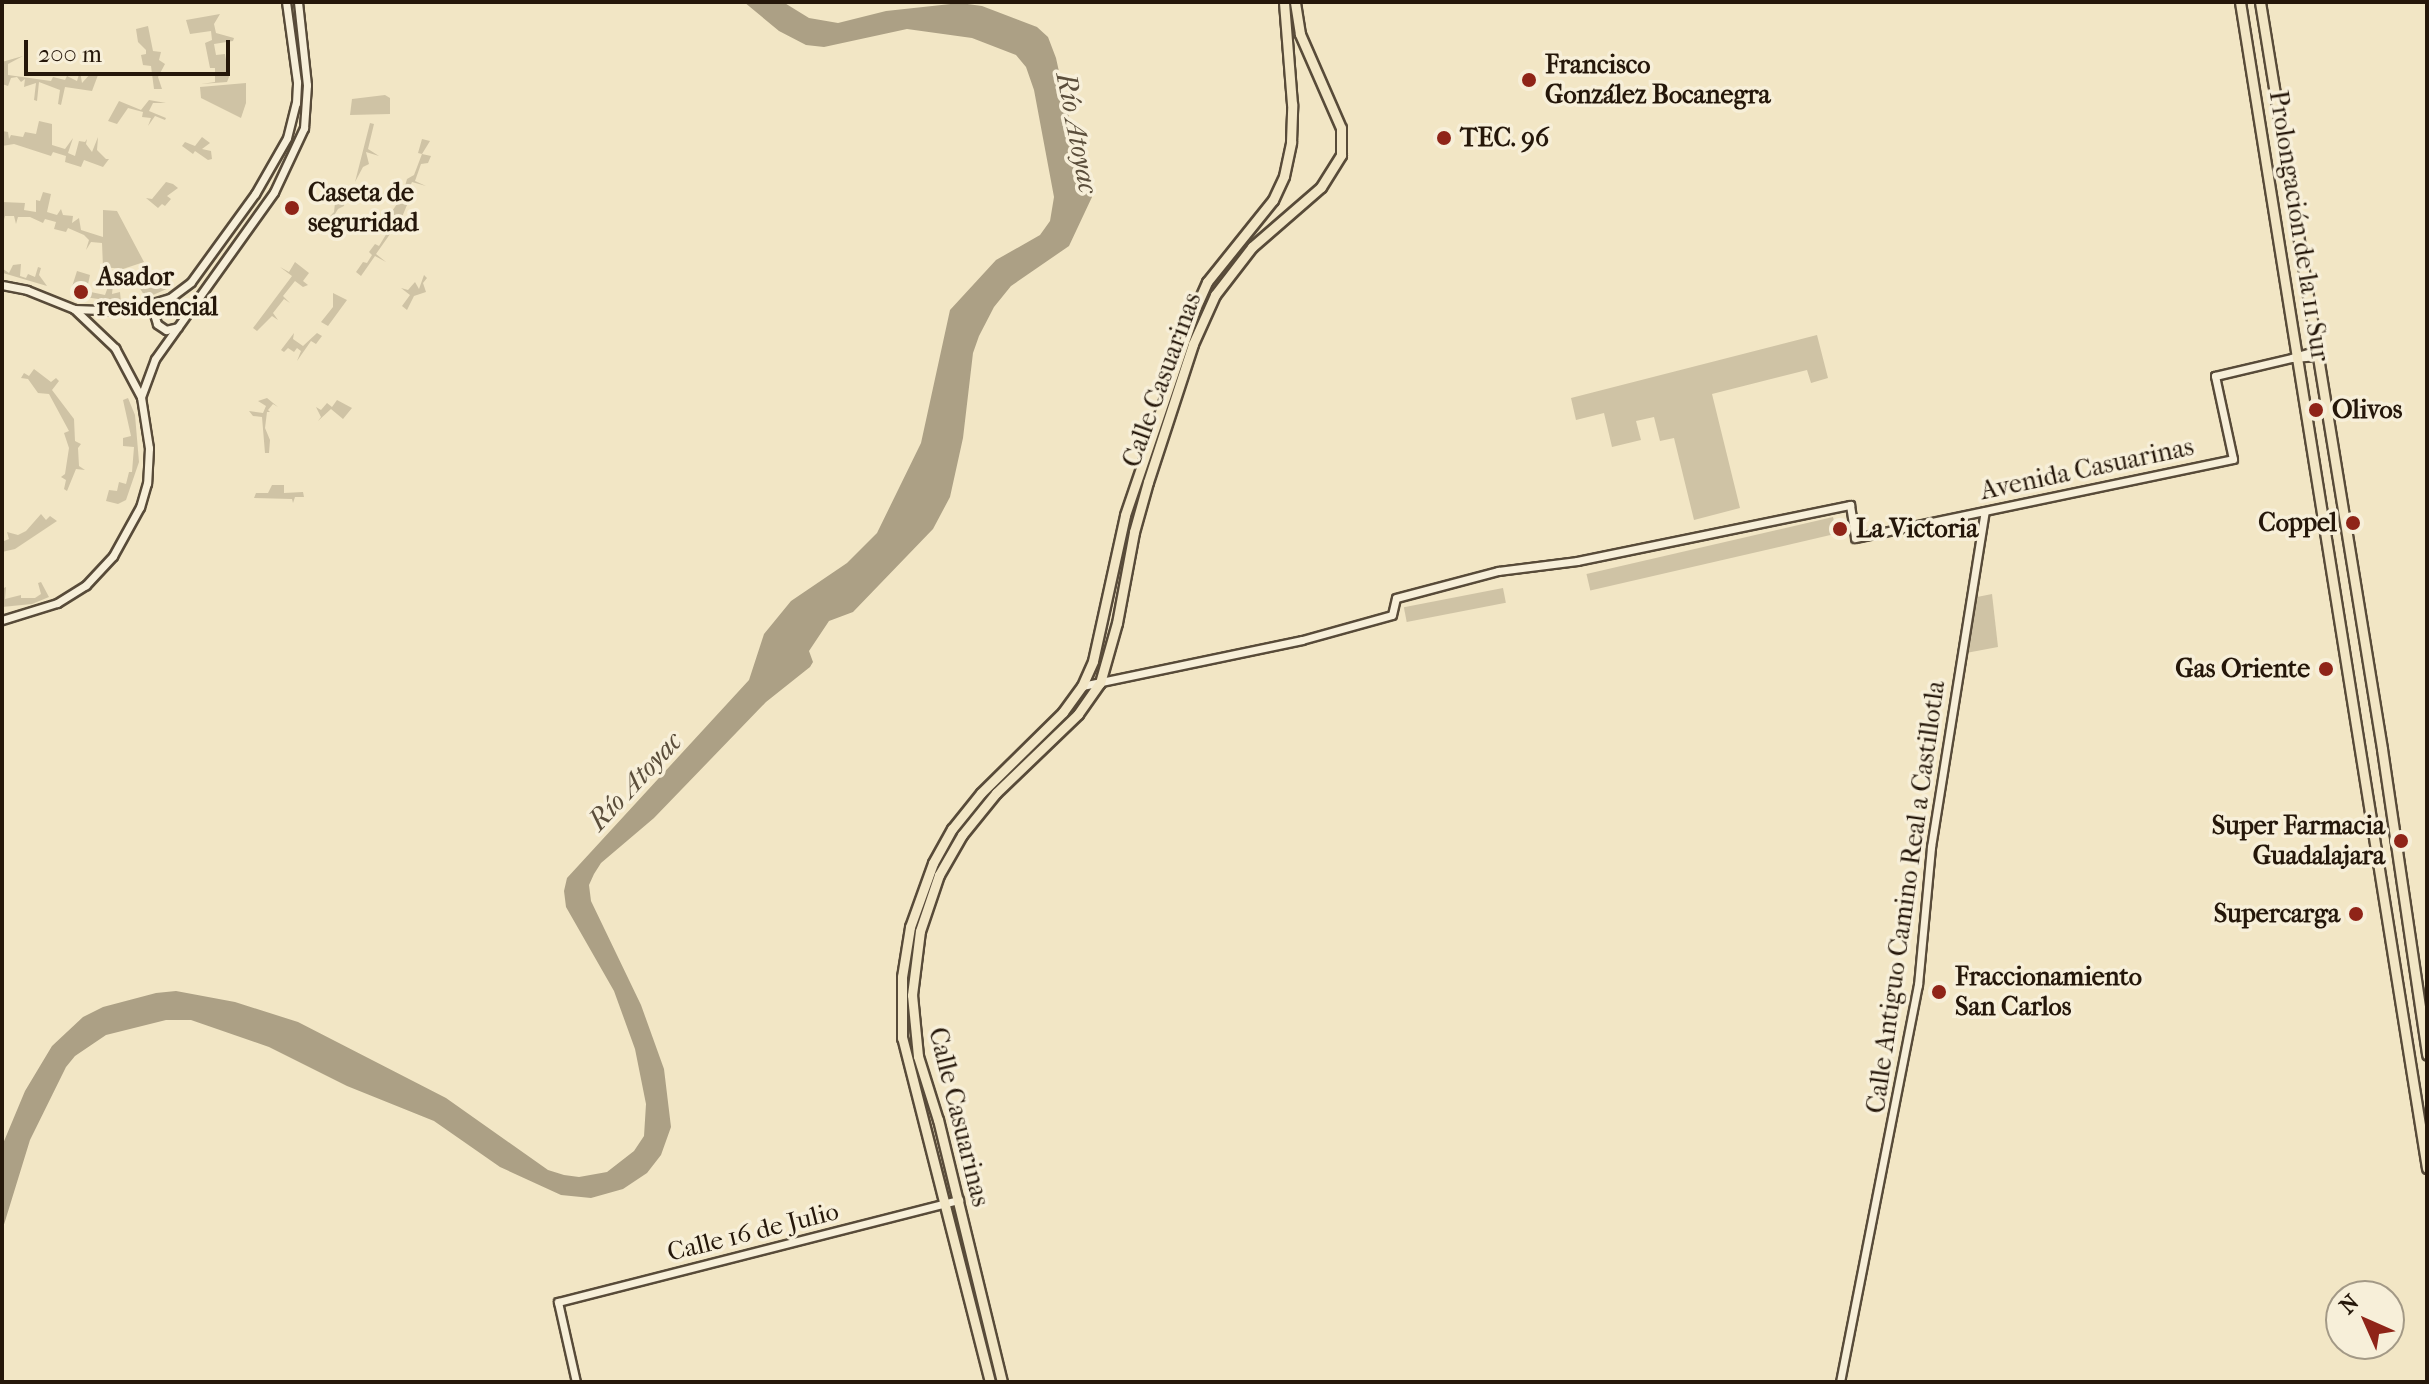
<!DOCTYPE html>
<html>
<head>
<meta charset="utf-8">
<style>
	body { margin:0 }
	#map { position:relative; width:2429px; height:1384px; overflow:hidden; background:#f2e6c5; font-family:"IM FELL French Canon",serif }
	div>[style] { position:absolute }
	.green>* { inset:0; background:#cfc3a5; transform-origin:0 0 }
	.water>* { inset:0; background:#aca085 }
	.roads { filter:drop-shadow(2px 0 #584b39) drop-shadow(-2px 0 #584b39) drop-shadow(0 2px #584b39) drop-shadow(0 -2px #584b39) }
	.minor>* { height:7px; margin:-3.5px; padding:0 3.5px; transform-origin:3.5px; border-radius:3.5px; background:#f7efd9 }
	.major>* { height:9px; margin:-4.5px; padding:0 4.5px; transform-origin:4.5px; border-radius:4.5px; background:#f2e6c5 }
	.dots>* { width:22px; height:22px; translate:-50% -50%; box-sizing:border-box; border:4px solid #f7efd9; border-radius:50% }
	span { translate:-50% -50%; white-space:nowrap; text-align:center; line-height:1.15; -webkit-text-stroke:7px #f7efd9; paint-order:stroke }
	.poi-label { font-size:26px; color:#25170a; font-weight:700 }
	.left { translate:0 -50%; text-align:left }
	.right { translate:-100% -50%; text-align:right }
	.street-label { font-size:26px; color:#25170a }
	.water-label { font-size:28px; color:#5b4e3b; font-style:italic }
	.frame { position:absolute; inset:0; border:4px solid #25170a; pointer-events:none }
	.north { position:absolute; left:2325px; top:1280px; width:80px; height:80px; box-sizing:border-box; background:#f7efd9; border:2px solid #a39986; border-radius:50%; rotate:315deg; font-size:22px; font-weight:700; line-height:32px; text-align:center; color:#25170a }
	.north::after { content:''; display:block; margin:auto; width:28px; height:36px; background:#8f2418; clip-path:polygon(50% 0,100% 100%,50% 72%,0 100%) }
	.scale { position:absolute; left:24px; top:40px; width:206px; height:36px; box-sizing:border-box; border:4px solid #25170a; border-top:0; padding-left:10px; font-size:24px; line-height:28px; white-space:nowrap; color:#25170a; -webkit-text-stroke:6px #f7efd9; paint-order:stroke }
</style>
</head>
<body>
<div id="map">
	<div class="green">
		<i style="clip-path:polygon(220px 14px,214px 24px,216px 33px,234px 38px,233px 41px,214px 44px,216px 55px,225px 54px,229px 77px,227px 82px,201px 84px,215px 82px,215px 68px,210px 68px,205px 43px,212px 40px,211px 31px,190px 34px,186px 20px)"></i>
		<i style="clip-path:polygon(148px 26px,153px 51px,161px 52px,159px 60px,165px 64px,158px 77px,162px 89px,154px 89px,151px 66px,143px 65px,141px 55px,146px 54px,146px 50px,138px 42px,136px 29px)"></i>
		<i style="clip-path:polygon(23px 56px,8px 64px,8px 75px,51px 81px,53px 77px,65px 80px,67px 76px,77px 81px,80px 71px,82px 83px,91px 73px,98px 75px,92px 91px,65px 87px,61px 105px,58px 104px,60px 90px,39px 82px,37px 101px,34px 100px,36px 83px,24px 87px,25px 79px,21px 82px,17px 77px,11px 78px,8px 86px,2px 84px,2px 62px)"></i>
		<i style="clip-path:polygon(246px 83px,246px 103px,241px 118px,201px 98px,200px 87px)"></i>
		<i style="clip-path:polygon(385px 95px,390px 98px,390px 114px,350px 115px,352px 99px)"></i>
		<i style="clip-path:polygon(149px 100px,166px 103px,153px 103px,149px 111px,166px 118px,165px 120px,155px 116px,148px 126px,151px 118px,142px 117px,143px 112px,128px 108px,117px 124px,108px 121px,119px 101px,141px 110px)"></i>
		<i style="clip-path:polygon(39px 121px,52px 124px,52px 145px,65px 149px,73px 138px,68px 153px,75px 156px,79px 141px,85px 142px,87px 139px,86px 144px,92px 152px,98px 137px,97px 150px,106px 159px,109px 159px,103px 167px,84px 160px,81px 167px,65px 162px,66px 156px,53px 152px,51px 156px,14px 144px,2px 146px,2px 131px,8px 132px,9px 139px,11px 135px,23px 137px,25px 132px,36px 134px)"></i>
		<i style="clip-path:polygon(370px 123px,374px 124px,368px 149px,379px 156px,366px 152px,369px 164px,363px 167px,355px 182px)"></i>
		<i style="clip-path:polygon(202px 137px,210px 143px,202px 149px,211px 151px,212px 159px,208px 160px,195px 151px,193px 154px,182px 146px,185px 142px,195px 146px)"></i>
		<i style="clip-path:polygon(422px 139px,430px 141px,422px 154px,431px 156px,428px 163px,421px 164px,415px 181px,426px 186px,412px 182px,408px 191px,412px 193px,402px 217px,376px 254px,386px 262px,375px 256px,361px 276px,356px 272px,363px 262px,367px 263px,372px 255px,369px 252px,375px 244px,379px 246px,390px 228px,395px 217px,390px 214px,402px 197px,407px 179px,414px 175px,422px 154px,418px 153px)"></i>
		<i style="clip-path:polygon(166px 182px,173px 184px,178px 188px,167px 196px,171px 199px,165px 206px,162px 204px,158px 208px,146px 198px,152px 199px)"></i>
		<i style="clip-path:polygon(43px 192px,51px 194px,47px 212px,57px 215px,61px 209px,63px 215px,73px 216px,72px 223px,79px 218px,81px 230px,103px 237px,103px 210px,117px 211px,144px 262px,123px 269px,103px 267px,102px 243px,91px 242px,86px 250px,89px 240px,84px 235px,68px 228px,66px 232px,54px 229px,56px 222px,45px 219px,43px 223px,30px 217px,18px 217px,16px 224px,14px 216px,5px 216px,2px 227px,2px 202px,25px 203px,24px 210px,36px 212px,36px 200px,40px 201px)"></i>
		<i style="clip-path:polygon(341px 197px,345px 201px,344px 206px,338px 209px,322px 235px,310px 226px,319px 228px,334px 212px,335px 203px)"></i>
		<i style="clip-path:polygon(295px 262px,309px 273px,303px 281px,308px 285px,303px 287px,295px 281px,283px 296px,290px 303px,284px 299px,273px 313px,278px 320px,272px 316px,257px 331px,253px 328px,292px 276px,280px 267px,289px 272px)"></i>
		<i style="clip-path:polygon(21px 264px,20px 276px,26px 278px,28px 274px,35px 277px,38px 267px,41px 268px,39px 275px,47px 286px,3px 273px,3px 269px,9px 273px,13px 265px)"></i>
		<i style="clip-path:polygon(77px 271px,90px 275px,87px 289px,77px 286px,79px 295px,70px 293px)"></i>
		<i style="clip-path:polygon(159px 272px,169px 288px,146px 298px,139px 287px,160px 285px)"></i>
		<i style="clip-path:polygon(424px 275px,427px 278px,423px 283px,426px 292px,414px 296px,407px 310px,402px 306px,410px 295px,401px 288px,408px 290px,415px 282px,419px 289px)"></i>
		<i style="clip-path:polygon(109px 284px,113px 284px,112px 294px,120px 292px,121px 302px,84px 297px,86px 291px,105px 295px)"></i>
		<i style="clip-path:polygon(333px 293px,347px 300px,328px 326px,321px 322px,333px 307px)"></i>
		<i style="clip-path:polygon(294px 333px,293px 339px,303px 346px,317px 333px,322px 336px,316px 344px,311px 341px,297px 361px,301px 351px,297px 348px,294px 352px,288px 348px,284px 352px,281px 350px)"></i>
		<i style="clip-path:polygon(1817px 335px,1828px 378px,1811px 383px,1807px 370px,1712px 394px,1740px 508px,1694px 520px,1674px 438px,1660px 441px,1654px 417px,1636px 421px,1641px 440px,1612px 447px,1604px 413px,1576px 420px,1571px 398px)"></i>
		<i style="clip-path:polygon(34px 369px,51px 382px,56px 378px,59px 381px,52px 390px,74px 419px,75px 441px,81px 444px,78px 448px,79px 466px,85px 470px,76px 469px,67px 491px,64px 489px,66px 480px,61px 477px,65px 474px,69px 448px,64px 433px,69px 431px,49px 394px,38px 393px,28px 379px,21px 378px,24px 373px,29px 376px)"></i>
		<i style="clip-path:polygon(128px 398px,135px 415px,139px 462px,126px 500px,118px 504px,106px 501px,109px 490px,117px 491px,119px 482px,126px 484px,129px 472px,132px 472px,134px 447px,123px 446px,123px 438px,131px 436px,123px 400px)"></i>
		<i style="clip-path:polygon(267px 398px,278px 407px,273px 404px,268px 410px,270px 412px,267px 412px,265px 428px,270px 440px,269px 453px,265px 453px,262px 417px,253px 416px,249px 411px,263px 413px,266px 406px,258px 401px)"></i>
		<i style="clip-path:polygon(337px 400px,352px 408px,343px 419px,331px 409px,318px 421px,321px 417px,316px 407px,321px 410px,327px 403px,332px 407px)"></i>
		<i style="clip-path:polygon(272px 485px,284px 485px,284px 493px,303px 492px,304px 497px,295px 497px,293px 503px,292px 499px,254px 498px,256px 493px,268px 493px)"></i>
		<i style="clip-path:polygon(41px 514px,46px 520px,50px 516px,57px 521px,15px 549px,2px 552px,2px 535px,4px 541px,9px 539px,7px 532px,18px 535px,26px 531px)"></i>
		<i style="left:1833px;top:517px;width:17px;height:253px;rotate:77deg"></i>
		<i style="clip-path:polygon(41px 582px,49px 597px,32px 604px,2px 607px,2px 589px,6px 587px,5px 599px,21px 595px,21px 598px,35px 598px,41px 594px,38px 583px)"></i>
		<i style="left:1503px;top:588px;width:15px;height:101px;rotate:79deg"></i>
		<i style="clip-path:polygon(1992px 594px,1998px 647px,1966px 653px,1977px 597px)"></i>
	</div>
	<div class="water">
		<i style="clip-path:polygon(744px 2px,783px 2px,809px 18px,838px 23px,886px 11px,960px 3px,982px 6px,1037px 27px,1048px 37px,1056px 58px,1076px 149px,1092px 197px,1069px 246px,1011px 286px,994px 307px,979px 336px,973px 353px,963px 438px,950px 497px,933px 529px,853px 612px,829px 621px,809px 651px,813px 662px,810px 667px,766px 702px,654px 818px,601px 863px,594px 874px,589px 885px,591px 901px,641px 1005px,664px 1069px,671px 1127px,661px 1155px,647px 1173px,623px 1189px,591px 1198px,561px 1195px,500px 1167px,434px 1121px,347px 1086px,269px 1047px,191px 1020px,166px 1020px,106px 1035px,75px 1056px,66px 1067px,30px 1140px,2px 1231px,2px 1146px,25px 1091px,52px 1046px,83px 1017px,103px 1007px,156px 993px,176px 991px,235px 1002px,298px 1022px,446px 1098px,548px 1170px,564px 1175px,579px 1177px,607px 1172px,634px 1151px,644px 1136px,646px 1104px,635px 1049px,614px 991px,566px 907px,564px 891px,567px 878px,749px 680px,764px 634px,791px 601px,847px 563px,877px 533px,921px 443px,950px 310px,996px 260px,1040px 235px,1050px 221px,1054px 197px,1034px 90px,1026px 67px,1016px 55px,972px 38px,907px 29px,824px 47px,806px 45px,779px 31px)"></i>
	</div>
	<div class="roads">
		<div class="minor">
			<i style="left:2px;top:285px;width:25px;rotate:11deg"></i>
			<i style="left:27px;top:290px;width:51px;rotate:22deg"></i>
			<i style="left:74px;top:309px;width:57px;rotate:43.6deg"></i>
			<i style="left:115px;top:348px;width:55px;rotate:62deg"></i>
			<i style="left:141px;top:397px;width:52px;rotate:81.1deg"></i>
			<i style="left:149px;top:448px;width:35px;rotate:93deg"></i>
			<i style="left:147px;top:483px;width:25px;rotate:106deg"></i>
			<i style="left:140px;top:507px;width:56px;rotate:118.9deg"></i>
			<i style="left:113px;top:556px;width:40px;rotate:133deg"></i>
			<i style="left:86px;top:585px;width:34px;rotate:148deg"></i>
			<i style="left:57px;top:603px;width:58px;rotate:162.8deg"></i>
			<i style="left:157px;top:304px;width:10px;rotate:107deg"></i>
			<i style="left:154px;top:314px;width:10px;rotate:73deg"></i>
			<i style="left:157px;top:324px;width:11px;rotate:34deg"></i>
			<i style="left:166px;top:330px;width:12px;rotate:-14deg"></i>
			<i style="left:74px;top:309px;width:52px;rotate:2.2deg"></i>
			<i style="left:126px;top:311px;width:46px;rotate:-16.5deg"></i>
			<i style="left:170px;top:298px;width:26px;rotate:-37deg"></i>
			<i style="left:191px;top:282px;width:109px;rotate:-54deg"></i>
			<i style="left:255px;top:194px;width:64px;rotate:-60.3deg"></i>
			<i style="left:287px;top:138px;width:36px;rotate:-76deg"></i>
			<i style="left:296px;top:103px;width:21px;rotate:-87deg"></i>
			<i style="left:297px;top:82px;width:81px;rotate:-97.8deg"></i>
			<i style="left:2294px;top:357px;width:25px;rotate:-16deg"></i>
			<i style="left:141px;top:397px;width:40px;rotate:-69.8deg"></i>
			<i style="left:155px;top:359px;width:205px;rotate:-54.5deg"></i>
			<i style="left:274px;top:192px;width:71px;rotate:-64.9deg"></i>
			<i style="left:304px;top:128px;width:43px;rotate:-86deg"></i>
			<i style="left:307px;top:85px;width:83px;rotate:-96.2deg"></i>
			<i style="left:1082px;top:686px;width:225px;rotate:-11.8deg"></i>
			<i style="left:1302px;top:640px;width:93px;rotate:-15.5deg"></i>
			<i style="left:1392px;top:615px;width:17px;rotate:-77deg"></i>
			<i style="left:1396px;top:598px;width:106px;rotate:-14.8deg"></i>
			<i style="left:1498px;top:571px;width:80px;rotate:-7.2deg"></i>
			<i style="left:1577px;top:561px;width:279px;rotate:-11.6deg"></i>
			<i style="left:1850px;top:505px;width:33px;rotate:81deg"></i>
			<i style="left:1855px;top:538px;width:386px;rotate:-11.8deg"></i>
			<i style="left:2233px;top:459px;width:85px;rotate:-102.2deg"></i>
			<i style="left:2215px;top:376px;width:79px;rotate:-13.2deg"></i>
			<i style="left:2292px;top:358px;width:27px;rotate:-4deg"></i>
			<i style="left:576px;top:1382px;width:82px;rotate:-102.7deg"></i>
			<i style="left:558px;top:1302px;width:414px;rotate:-14.3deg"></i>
			<i style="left:1840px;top:1382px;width:405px;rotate:-78.9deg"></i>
			<i style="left:1918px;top:985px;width:139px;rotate:-84.6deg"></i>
			<i style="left:1931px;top:847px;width:340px;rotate:-80.9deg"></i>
		</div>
		<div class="major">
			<i style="left:2240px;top:2px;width:1181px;rotate:80.89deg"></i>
			<i style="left:2260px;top:2px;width:757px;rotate:80.72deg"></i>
			<i style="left:2382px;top:749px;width:309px;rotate:81.6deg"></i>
			<i style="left:990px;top:1382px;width:355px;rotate:-104.3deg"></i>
			<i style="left:902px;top:1038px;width:61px;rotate:-90deg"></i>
			<i style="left:902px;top:977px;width:51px;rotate:-80.9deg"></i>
			<i style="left:910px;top:927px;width:68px;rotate:-70.2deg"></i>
			<i style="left:933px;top:863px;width:39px;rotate:-61deg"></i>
			<i style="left:952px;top:829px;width:46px;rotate:-51.1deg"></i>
			<i style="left:981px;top:793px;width:115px;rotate:-44.6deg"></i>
			<i style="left:1063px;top:712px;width:32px;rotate:-54deg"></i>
			<i style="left:1082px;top:686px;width:27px;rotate:-66deg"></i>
			<i style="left:1093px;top:661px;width:149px;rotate:-77.6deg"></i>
			<i style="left:1125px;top:515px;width:218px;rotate:-71.2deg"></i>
			<i style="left:1195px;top:309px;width:30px;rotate:-66deg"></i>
			<i style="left:1207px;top:282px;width:105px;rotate:-51.2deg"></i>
			<i style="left:1273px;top:200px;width:26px;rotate:-65deg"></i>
			<i style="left:1284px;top:176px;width:35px;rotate:-78deg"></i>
			<i style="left:1291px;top:142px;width:38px;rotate:-88deg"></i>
			<i style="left:1292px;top:104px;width:102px;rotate:-94.5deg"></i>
			<i style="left:1002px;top:1382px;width:270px;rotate:-103.7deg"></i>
			<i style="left:938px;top:1120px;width:67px;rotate:-107.4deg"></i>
			<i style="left:918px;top:1056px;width:61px;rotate:-95.6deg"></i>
			<i style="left:912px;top:995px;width:64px;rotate:-82.9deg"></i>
			<i style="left:920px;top:931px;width:59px;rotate:-71.3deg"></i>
			<i style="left:939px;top:875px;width:46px;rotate:-60.1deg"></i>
			<i style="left:962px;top:835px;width:54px;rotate:-51deg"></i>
			<i style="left:996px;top:793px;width:114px;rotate:-43.9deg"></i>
			<i style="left:1078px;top:714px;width:38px;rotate:-55deg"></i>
			<i style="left:1100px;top:683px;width:62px;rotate:-74.2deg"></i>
			<i style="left:1117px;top:623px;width:93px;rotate:-79.4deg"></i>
			<i style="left:1134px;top:532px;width:52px;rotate:-74.4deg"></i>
			<i style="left:1148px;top:482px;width:145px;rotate:-71.9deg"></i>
			<i style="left:1193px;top:344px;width:54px;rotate:-65.8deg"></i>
			<i style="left:1215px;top:295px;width:61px;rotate:-52.4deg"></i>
			<i style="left:1252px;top:247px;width:91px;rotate:-41deg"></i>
			<i style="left:1321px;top:187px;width:38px;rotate:-58deg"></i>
			<i style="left:1341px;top:155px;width:27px;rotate:-90deg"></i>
			<i style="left:1341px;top:128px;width:103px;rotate:-113.6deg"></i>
			<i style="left:1300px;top:34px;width:32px;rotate:-99deg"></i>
		</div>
	</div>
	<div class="dots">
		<i style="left:1529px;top:80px;background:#8f2418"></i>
		<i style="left:1444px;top:138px;background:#8f2418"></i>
		<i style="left:292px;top:208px;background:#8f2418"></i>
		<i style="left:81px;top:292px;background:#8f2418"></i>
		<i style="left:2316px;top:410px;background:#8f2418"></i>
		<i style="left:2353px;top:523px;background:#8f2418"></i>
		<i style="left:1840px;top:529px;background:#8f2418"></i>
		<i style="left:2326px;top:669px;background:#8f2418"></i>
		<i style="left:2401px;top:841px;background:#8f2418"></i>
		<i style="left:2356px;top:914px;background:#8f2418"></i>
		<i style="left:1939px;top:992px;background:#8f2418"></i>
	</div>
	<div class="poi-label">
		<span class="left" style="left:1545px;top:80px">Francisco<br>González Bocanegra</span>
		<span class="left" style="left:1460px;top:138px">TEC. 96</span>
		<span class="left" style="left:308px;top:208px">Caseta de<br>seguridad</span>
		<span class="left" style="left:97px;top:292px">Asador<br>residencial</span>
		<span class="left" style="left:2332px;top:410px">Olivos</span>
		<span class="right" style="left:2337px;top:523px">Coppel</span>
		<span class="left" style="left:1856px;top:529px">La Victoria</span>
		<span class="right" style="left:2310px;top:669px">Gas Oriente</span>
		<span class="right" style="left:2385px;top:841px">Super Farmacia<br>Guadalajara</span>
		<span class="right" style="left:2340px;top:914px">Supercarga</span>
		<span class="left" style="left:1955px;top:992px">Fraccionamiento<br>San Carlos</span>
	</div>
	<div class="street-label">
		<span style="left:2299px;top:226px;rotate:81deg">Prolongación de la 11 Sur</span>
		<span style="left:1162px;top:380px;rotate:-70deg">Calle Casuarinas</span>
		<span style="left:2087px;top:469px;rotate:-12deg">Avenida Casuarinas</span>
		<span style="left:1906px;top:897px;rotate:-82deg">Calle Antiguo Camino Real a Castillotla</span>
		<span style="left:959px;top:1117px;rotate:76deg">Calle Casuarinas</span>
		<span style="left:753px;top:1232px;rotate:-14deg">Calle 16 de Julio</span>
	</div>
	<div class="water-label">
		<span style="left:1077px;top:133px;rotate:79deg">Río Atoyac</span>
		<span style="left:635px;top:781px;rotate:-47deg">Río Atoyac</span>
	</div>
	<div class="frame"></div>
	<div class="north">N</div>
	<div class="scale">200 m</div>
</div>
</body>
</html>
